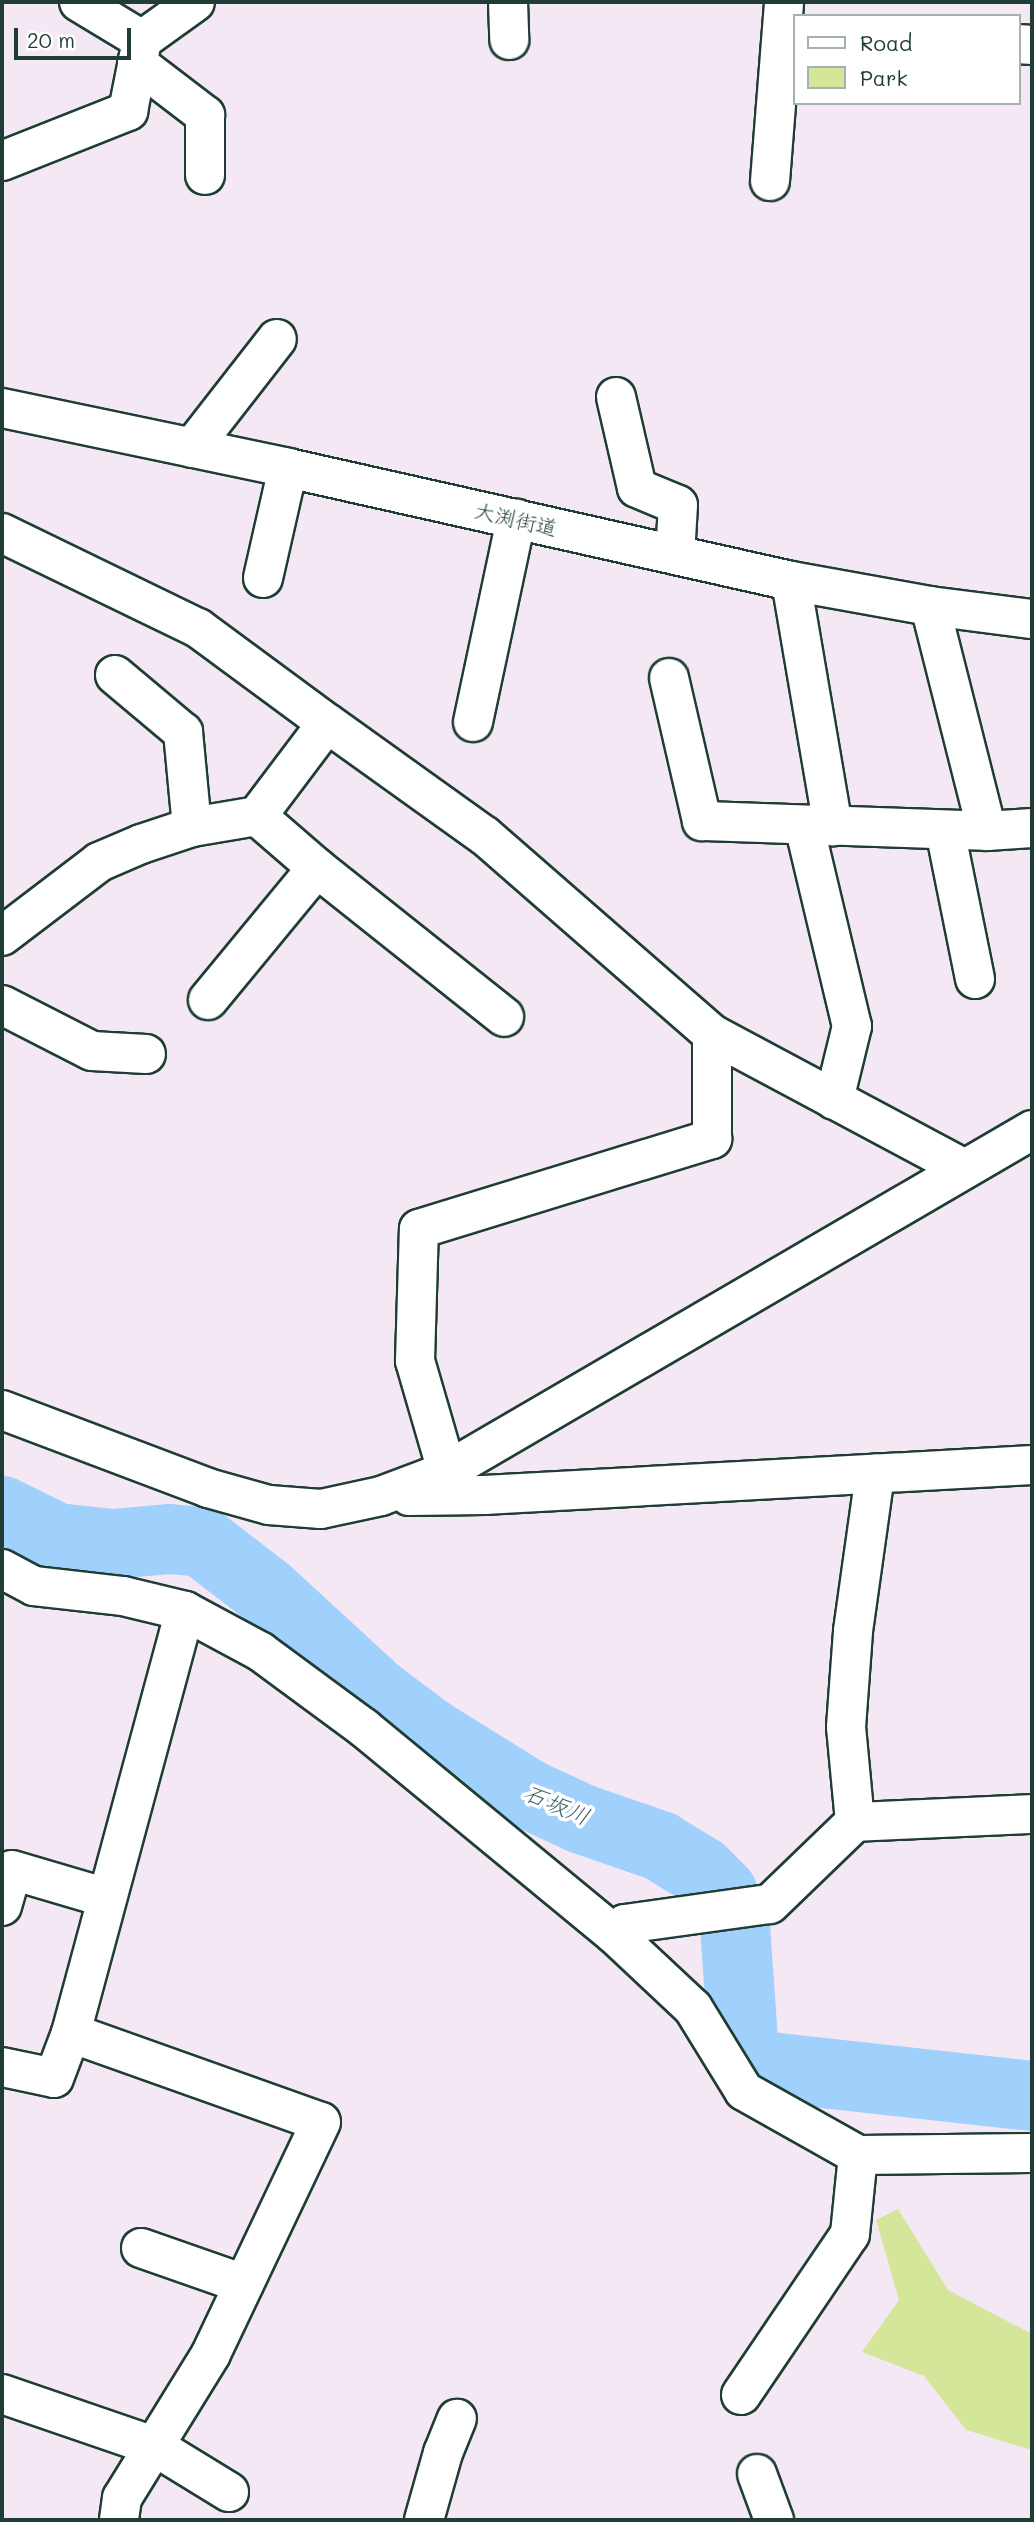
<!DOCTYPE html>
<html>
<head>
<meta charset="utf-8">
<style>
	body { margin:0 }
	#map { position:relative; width:1034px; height:2522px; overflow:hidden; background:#f4e8f5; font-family:Mali,"Klee One",sans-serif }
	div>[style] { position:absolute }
	.green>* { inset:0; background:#d3e69a }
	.river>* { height:70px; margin:-35px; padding:0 35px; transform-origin:35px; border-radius:35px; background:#a0d0fc }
	.roads { filter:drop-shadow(2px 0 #1f3d34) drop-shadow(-2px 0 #1f3d34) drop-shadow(0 2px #1f3d34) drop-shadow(0 -2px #1f3d34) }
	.minor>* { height:38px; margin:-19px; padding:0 19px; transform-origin:19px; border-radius:19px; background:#fff }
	span { translate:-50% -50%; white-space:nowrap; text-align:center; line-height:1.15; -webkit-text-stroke:7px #fff; paint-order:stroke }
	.street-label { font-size:21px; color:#1f3d34 }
	.water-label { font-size:23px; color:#3f6266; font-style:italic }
	.frame { position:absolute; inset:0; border:4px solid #1f3d34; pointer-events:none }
	.legend { position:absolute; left:793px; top:14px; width:228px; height:91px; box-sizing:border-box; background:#fff; border:2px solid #a5b1ae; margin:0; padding:9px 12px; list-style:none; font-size:21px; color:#1f3d34 }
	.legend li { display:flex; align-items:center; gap:14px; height:35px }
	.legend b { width:35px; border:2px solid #a5b1ae }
	.scale { position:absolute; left:14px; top:28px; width:117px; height:32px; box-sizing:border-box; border:4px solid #1f3d34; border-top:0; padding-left:9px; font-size:21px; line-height:24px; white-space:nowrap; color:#1f3d34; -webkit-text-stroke:5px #fff; paint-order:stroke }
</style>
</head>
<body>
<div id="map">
	<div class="green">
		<i style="clip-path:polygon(898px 2209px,948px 2290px,1032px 2334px,1032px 2450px,966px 2430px,924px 2376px,862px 2352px,899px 2300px,876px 2220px)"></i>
	</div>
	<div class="river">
		<i style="left:2px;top:1511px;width:61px;rotate:26.1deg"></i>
		<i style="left:57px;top:1538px;width:55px;rotate:6.2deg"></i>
		<i style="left:112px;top:1544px;width:57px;rotate:-5deg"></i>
		<i style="left:169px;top:1539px;width:33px;rotate:5deg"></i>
		<i style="left:202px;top:1542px;width:82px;rotate:37.6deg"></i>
		<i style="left:267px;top:1592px;width:151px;rotate:42.6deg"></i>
		<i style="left:378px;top:1694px;width:65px;rotate:36.9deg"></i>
		<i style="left:430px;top:1733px;width:115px;rotate:31.9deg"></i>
		<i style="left:528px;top:1794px;width:60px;rotate:24.8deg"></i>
		<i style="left:582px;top:1819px;width:83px;rotate:19.1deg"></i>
		<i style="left:660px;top:1846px;width:48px;rotate:31.4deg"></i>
		<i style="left:701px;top:1871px;width:30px;rotate:45deg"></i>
		<i style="left:722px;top:1892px;width:36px;rotate:69deg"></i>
		<i style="left:735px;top:1926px;width:129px;rotate:86deg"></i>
		<i style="left:744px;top:2055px;width:12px;rotate:55deg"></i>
		<i style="left:751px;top:2065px;width:283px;rotate:6.3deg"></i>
	</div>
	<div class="roads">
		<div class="minor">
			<i style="left:79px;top:2px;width:74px;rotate:31.1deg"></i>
			<i style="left:142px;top:40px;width:65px;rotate:-35.6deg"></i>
			<i style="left:508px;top:2px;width:38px;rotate:88deg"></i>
			<i style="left:1018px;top:44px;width:14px;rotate:4deg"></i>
			<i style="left:137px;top:63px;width:86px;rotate:37.4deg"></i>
			<i style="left:205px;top:115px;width:60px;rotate:90deg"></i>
			<i style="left:2px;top:161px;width:136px;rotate:-21.6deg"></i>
			<i style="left:128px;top:111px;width:72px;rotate:-78.8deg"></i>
			<i style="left:770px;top:181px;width:180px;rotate:-85.5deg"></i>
			<i style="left:616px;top:397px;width:93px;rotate:77deg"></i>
			<i style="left:637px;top:488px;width:44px;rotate:22.5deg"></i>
			<i style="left:678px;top:505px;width:50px;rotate:93.4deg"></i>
			<i style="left:2px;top:408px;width:292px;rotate:11.8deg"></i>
			<i style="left:288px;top:468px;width:516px;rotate:12.66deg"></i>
			<i style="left:791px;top:581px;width:141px;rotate:10.2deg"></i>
			<i style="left:930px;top:606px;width:103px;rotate:7.3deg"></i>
			<i style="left:192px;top:448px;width:138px;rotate:-52.1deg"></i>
			<i style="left:2px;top:533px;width:218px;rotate:25.9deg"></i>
			<i style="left:198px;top:628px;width:160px;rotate:36.4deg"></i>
			<i style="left:263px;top:578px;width:113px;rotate:-77.2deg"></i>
			<i style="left:791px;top:581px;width:249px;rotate:80.3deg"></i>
			<i style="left:115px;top:675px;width:89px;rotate:40deg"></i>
			<i style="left:183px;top:732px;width:95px;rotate:84.6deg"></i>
			<i style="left:669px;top:678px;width:147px;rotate:77deg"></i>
			<i style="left:702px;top:821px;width:285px;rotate:2deg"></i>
			<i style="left:987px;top:831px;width:232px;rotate:-104.2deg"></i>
			<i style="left:473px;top:722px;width:208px;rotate:-78deg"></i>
			<i style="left:257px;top:816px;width:79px;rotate:40.9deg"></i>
			<i style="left:317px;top:868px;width:239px;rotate:38.5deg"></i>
			<i style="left:804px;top:825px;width:207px;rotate:76.6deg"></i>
			<i style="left:852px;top:1026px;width:76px;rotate:103.7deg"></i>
			<i style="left:945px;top:830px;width:152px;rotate:78.6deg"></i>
			<i style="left:987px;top:831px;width:45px;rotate:-3.8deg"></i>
			<i style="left:2px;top:936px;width:122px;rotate:-37.3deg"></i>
			<i style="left:99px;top:862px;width:46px;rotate:-23.2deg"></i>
			<i style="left:141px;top:844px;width:54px;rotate:-18.4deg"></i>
			<i style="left:192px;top:827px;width:66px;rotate:-9.6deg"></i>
			<i style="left:257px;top:816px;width:116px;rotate:-53deg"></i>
			<i style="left:327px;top:723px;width:194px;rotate:35.6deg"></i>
			<i style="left:485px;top:836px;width:301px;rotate:41.1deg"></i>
			<i style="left:712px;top:1034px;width:285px;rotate:28.1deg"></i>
			<i style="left:208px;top:1000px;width:171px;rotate:-50.5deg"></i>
			<i style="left:2px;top:1005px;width:101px;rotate:27.1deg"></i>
			<i style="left:92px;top:1051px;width:54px;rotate:3.2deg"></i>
			<i style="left:2px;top:1410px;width:220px;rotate:20.7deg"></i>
			<i style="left:208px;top:1488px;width:63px;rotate:15.6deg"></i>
			<i style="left:269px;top:1505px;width:52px;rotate:4.4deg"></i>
			<i style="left:321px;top:1509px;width:61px;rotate:-12.2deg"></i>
			<i style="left:381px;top:1496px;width:71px;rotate:-20.7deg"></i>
			<i style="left:447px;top:1471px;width:677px;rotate:-30.24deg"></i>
			<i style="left:447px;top:1471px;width:115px;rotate:-106.2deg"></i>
			<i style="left:415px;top:1361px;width:132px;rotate:-88.3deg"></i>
			<i style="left:419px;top:1229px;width:307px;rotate:-17.1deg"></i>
			<i style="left:712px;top:1139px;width:105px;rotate:-90deg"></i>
			<i style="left:409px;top:1496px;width:75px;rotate:-0.8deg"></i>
			<i style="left:484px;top:1495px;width:549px;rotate:-3.13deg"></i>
			<i style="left:2px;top:1569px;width:36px;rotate:28deg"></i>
			<i style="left:34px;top:1586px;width:90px;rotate:6.4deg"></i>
			<i style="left:123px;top:1596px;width:64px;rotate:13.6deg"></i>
			<i style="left:185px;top:1611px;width:86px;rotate:28.3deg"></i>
			<i style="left:261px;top:1652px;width:128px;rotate:36.4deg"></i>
			<i style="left:364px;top:1728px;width:324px;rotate:39.5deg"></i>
			<i style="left:614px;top:1934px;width:108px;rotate:43.1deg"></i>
			<i style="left:693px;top:2008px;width:97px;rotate:58.4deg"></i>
			<i style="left:744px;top:2091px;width:131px;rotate:29.3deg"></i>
			<i style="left:858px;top:2155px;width:174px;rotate:-0.7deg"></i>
			<i style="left:855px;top:1822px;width:95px;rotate:-95.4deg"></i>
			<i style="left:846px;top:1727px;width:96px;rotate:-85.8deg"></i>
			<i style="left:853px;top:1631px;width:159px;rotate:-82deg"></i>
			<i style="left:2px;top:1906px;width:37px;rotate:-74deg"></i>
			<i style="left:12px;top:1870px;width:99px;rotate:16.4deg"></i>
			<i style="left:614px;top:1934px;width:15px;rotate:-42deg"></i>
			<i style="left:625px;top:1924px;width:146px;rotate:-7.9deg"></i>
			<i style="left:770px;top:1904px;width:118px;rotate:-44deg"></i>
			<i style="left:855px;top:1822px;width:177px;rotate:-2.6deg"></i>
			<i style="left:71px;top:2033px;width:265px;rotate:19.6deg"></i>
			<i style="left:321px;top:2122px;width:257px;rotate:115.4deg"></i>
			<i style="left:211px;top:2354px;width:169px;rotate:121.7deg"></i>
			<i style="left:122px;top:2498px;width:22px;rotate:98deg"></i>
			<i style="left:2px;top:2067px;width:53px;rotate:11.9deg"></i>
			<i style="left:54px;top:2078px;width:48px;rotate:-69.3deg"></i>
			<i style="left:71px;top:2033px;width:437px;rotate:-74.9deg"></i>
			<i style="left:141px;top:2248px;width:109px;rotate:19.3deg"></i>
			<i style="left:2px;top:2394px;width:161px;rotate:18.9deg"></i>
			<i style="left:154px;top:2446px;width:88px;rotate:31.5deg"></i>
			<i style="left:741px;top:2395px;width:194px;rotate:-55.9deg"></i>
			<i style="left:850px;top:2234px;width:79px;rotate:-84.2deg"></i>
			<i style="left:757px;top:2474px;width:49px;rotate:69.7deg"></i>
			<i style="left:424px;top:2520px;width:70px;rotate:-74.2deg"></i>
			<i style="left:443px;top:2453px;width:37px;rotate:-68deg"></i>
		</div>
	</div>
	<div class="street-label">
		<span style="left:516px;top:519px;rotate:13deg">大渕街道</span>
	</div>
	<div class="water-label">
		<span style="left:557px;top:1804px;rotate:23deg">石坂川</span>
	</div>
	<div class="frame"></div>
	<ul class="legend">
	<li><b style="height:9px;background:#fff"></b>Road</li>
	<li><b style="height:19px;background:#d3e69a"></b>Park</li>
	</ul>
	<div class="scale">20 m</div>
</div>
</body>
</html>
